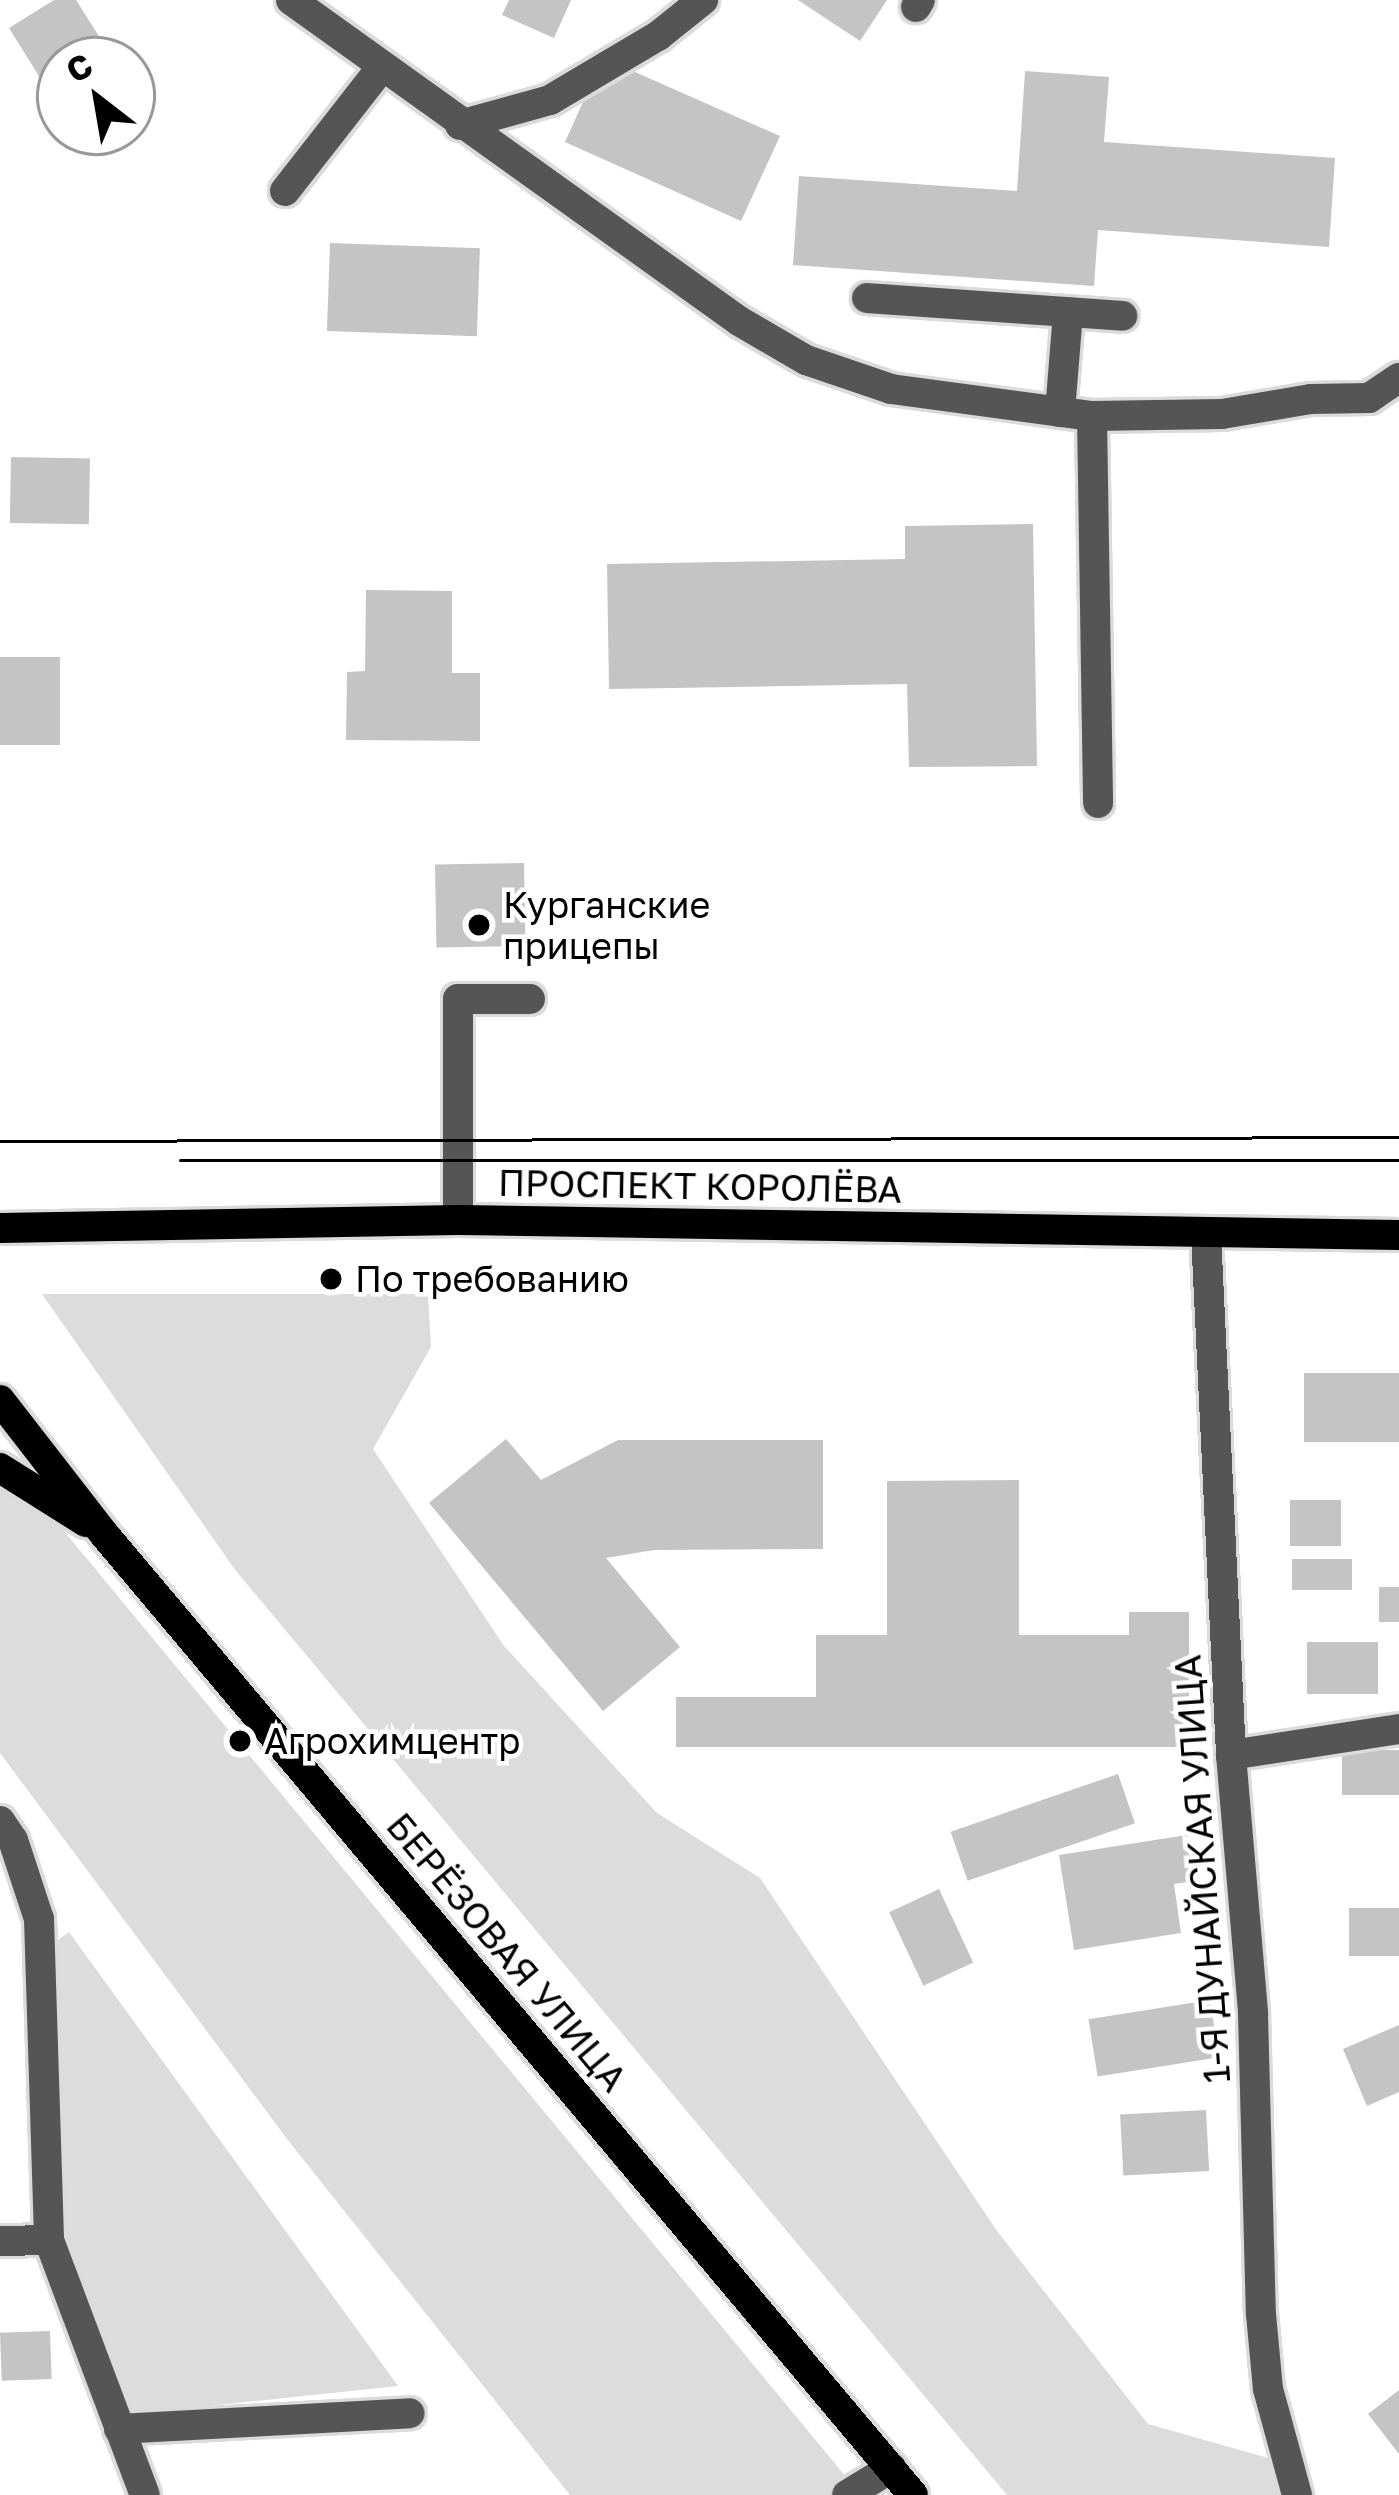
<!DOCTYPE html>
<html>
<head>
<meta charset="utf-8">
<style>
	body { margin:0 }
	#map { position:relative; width:1399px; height:2495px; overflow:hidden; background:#fff; font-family:"Golos Text",sans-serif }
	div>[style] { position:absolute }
	.green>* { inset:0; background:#dcdcdc }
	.building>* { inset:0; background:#c4c4c4; transform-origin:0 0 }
	.roads { filter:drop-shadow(3px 0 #dbdbdb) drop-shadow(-3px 0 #dbdbdb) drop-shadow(0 3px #dbdbdb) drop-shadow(0 -3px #dbdbdb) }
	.minor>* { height:30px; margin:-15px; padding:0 15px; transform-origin:15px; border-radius:15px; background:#555 }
	.major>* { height:30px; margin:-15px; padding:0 15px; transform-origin:15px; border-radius:15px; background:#000 }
	.tram>* { height:3px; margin:-1.5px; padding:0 1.5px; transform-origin:1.5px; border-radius:1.5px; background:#000 }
	.dots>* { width:33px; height:33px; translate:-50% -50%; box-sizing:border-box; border:6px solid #fff; border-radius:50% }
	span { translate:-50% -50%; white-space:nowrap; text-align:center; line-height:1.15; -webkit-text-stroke:9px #fff; paint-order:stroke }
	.poi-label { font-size:36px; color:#000 }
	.left { translate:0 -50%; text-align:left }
	.street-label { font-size:36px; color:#000 }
	.north { position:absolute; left:36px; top:36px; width:120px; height:120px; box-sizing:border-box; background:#fff; border:3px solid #999; border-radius:50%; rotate:329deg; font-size:33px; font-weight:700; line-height:48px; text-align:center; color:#000 }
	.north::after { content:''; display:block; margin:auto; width:42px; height:54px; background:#000; clip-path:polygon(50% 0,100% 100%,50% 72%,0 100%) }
</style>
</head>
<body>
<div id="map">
	<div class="green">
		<i style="clip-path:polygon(42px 1294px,428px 1294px,431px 1347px,373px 1449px,504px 1646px,657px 1813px,760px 1878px,997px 2231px,1148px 2424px,1268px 2458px,1283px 2495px,1007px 2495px,236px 1571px)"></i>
		<i style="clip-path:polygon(0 1478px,64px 1531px,861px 2495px,570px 2495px,287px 2139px,0 1753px)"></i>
		<i style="clip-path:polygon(69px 1932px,398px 2386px,133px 2414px,60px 2229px,52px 1944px)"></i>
	</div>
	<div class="building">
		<i style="clip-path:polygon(54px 0,76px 0,114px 60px,60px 60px,60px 110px,9px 28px)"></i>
		<i style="clip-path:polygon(509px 0,571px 0,554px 38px,502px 15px)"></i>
		<i style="clip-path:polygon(798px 0,887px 0,860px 41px)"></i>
		<i style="clip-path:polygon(1025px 71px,1109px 77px,1104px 142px,1335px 158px,1329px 247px,1098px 230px,1094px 286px,793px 265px,799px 176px,1017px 191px)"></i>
		<i style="clip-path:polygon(635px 72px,780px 136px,741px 221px,565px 142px,587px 93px)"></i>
		<i style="left:330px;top:243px;width:150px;height:88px;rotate:2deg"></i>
		<i style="left:11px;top:457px;width:79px;height:66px;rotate:1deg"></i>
		<i style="clip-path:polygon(1033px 524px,1037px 766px,909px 767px,907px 684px,609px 689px,607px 564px,905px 559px,905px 526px)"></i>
		<i style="clip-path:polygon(366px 590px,452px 591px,452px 673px,480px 673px,480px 741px,346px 740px,347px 672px,365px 671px)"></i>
		<i style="left:0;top:657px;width:60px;height:88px"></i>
		<i style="left:524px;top:863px;width:83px;height:89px;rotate:89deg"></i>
		<i style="left:1399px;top:1373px;width:69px;height:95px;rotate:90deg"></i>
		<i style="clip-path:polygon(506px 1439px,541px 1480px,618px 1440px,823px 1440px,823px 1549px,654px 1550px,606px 1558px,680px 1647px,603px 1711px,429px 1503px)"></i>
		<i style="clip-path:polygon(1019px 1480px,1019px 1635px,1129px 1635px,1129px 1612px,1189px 1612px,1189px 1747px,676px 1747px,676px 1697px,816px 1697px,816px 1635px,887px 1635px,887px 1481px)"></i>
		<i style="left:1341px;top:1500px;width:46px;height:51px;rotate:90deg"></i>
		<i style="left:1352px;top:1559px;width:31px;height:60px;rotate:90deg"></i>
		<i style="left:1379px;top:1587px;width:20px;height:35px"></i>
		<i style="left:1307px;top:1642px;width:71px;height:52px"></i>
		<i style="left:1399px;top:1750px;width:45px;height:57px;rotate:90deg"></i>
		<i style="left:1118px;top:1774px;width:52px;height:177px;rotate:71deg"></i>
		<i style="clip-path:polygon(1187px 1835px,1194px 1881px,1174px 1884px,1181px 1933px,1074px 1950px,1059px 1855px)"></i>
		<i style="left:939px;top:1889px;width:81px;height:55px;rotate:65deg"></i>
		<i style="left:1349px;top:1908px;width:50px;height:48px"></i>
		<i style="left:1210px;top:2000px;width:58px;height:123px;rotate:81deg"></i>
		<i style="clip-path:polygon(1399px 2025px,1399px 2092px,1367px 2106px,1343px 2049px)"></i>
		<i style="left:1206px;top:2110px;width:61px;height:86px;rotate:87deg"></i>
		<i style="left:50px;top:2331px;width:48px;height:50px;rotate:88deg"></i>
		<i style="clip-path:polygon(1399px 2390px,1399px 2454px,1368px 2414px)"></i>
	</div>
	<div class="roads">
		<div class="minor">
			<i style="left:291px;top:0;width:551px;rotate:35.62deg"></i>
			<i style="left:739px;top:321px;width:78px;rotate:30.2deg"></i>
			<i style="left:806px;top:360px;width:90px;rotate:18.8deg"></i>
			<i style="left:891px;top:389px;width:203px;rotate:7.7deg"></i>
			<i style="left:1092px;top:416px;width:130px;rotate:-0.9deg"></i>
			<i style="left:1222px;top:414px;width:90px;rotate:-9.6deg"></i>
			<i style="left:1311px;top:399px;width:58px;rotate:-1deg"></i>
			<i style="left:1369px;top:398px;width:36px;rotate:-34deg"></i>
			<i style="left:916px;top:7px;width:8px;rotate:-60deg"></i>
			<i style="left:460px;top:125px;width:93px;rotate:-15.5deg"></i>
			<i style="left:550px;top:100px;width:126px;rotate:-30.7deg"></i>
			<i style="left:658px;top:36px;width:58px;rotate:-38.7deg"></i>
			<i style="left:285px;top:191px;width:157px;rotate:-52deg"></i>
			<i style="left:867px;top:298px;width:256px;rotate:4deg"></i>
			<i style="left:1060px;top:412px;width:100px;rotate:-85.4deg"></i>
			<i style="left:1092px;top:416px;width:387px;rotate:89.1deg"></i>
			<i style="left:458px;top:1220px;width:221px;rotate:-90deg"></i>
			<i style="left:458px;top:999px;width:72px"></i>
			<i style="left:1206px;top:1234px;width:522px;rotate:87.25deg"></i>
			<i style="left:1231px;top:1755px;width:260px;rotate:85.1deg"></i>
			<i style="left:1253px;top:2014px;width:300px;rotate:88.5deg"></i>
			<i style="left:1261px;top:2314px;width:75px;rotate:84.7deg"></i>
			<i style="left:1268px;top:2389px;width:110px;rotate:74.7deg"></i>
			<i style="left:1231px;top:1755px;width:170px;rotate:-8.8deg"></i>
			<i style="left:0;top:1821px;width:23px;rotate:56deg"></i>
			<i style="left:13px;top:1840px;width:83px;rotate:71.8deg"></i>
			<i style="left:39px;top:1919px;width:321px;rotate:88.2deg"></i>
			<i style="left:49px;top:2240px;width:49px;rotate:178.8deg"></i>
			<i style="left:49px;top:2240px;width:272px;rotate:69.4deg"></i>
			<i style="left:119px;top:2429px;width:291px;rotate:-3.1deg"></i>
			<i style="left:847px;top:2495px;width:52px;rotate:-31.5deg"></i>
		</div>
		<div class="major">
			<i style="left:0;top:1228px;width:458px;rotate:-1deg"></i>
			<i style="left:458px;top:1220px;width:941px;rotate:0.91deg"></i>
			<i style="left:0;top:1400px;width:170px;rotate:52.2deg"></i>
			<i style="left:104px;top:1534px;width:1256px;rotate:49.91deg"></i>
			<i style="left:0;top:1468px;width:102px;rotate:32.1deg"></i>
		</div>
	</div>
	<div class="tram">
		<i style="left:0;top:1141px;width:1399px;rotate:-0.16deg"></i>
		<i style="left:180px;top:1160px;width:1219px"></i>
	</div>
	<div class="dots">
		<i style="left:479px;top:925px;background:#000"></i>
		<i style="left:331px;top:1279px;background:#000"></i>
		<i style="left:240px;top:1741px;background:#000"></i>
	</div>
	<div class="poi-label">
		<span class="left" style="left:503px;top:925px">Курганские<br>прицепы</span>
		<span class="left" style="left:355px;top:1279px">По требованию</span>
		<span class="left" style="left:264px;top:1741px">Агрохимцентр</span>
	</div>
	<div class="street-label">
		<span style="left:700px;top:1186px;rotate:1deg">ПРОСПЕКТ КОРОЛЁВА</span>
		<span style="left:1202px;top:1869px;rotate:-94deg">1-Я ДУНАЙСКАЯ УЛИЦА</span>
		<span style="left:507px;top:1952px;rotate:50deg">БЕРЁЗОВАЯ УЛИЦА</span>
	</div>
	<div class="north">С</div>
</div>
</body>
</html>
